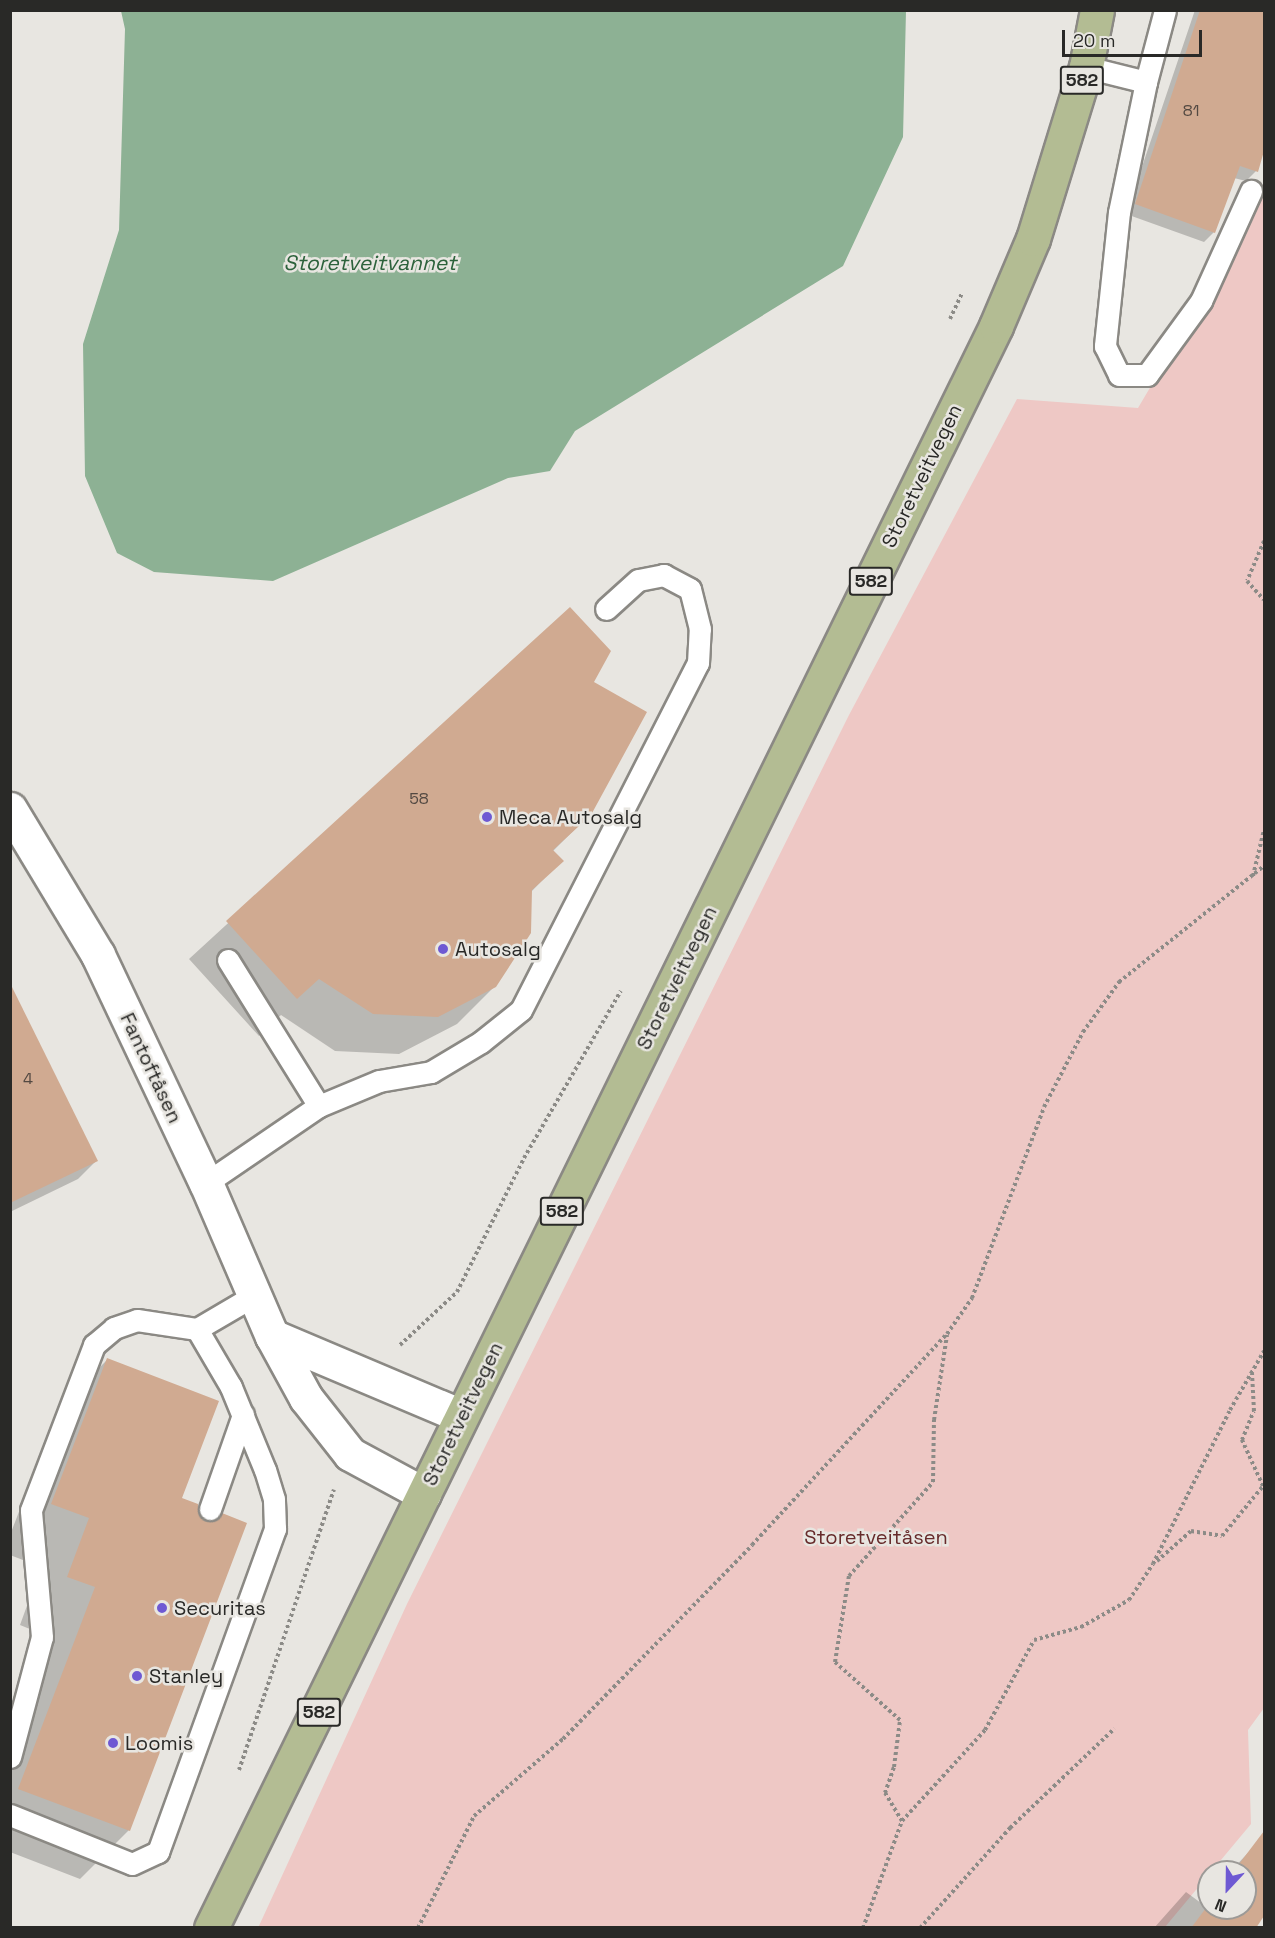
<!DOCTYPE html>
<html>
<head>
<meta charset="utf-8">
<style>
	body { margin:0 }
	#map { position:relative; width:1275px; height:1938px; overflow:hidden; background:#e8e6e1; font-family:"Space Grotesk",sans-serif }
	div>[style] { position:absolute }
	.green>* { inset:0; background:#eec8c5 }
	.water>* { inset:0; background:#8db194 }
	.shadow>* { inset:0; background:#0003 }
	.building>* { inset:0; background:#d0aa91 }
	.path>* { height:4px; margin-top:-2px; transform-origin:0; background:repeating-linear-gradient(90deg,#8c8b87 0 3px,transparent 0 6px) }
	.roads { filter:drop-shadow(2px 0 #8b8984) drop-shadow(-2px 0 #8b8984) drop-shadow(0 2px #8b8984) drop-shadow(0 -2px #8b8984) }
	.lane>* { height:21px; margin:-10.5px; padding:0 10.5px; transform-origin:10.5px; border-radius:10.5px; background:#fff }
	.street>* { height:33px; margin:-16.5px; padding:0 16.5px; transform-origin:16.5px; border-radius:16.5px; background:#fff }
	.primary>* { height:33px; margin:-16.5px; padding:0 16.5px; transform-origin:16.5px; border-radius:16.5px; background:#b3bc93 }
	.dots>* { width:16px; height:16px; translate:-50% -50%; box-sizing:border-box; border:3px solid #e8e6e1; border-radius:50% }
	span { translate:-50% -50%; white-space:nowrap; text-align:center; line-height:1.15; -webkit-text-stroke:5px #e8e6e1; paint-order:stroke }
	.number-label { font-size:16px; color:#534942 }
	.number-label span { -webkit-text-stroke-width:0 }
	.shield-label span { padding:2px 4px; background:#e8e6e1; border:2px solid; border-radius:4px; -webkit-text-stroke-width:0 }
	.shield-label { font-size:18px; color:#292927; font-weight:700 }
	.street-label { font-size:20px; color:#292927 }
	.poi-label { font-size:20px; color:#292927 }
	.left { translate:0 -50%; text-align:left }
	.park-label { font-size:20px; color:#672b2b }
	.water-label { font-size:21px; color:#2c623b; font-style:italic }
	.frame { position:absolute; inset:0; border:12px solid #292927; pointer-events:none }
	.north { position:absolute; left:1197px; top:1860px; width:60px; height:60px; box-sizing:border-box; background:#e8e6e1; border:2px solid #9c9a97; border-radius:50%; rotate:202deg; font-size:16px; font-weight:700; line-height:24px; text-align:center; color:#292927 }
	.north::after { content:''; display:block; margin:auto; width:21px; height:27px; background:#6e59d3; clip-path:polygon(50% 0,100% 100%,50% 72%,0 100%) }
	.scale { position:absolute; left:1062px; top:30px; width:140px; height:27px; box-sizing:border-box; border:3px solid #292927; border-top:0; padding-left:8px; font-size:18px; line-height:21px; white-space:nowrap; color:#292927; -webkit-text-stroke:4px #e8e6e1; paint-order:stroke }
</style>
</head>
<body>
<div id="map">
	<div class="green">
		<i style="clip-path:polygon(1264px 195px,1264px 1708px,1248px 1730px,1251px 1824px,1165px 1927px,258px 1928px,407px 1604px,849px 715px,1017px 399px,1138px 408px)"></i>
	</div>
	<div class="water">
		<i style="clip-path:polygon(121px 11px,906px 11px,903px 137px,843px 266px,575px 431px,550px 471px,508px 478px,273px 581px,154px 572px,117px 553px,85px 476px,83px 344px,119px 230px,125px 29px)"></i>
	</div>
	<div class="shadow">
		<i style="clip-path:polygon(1195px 10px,1264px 10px,1264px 147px,1256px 171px,1246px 181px,1234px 178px,1214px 232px,1204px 242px,1126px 214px)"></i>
		<i style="clip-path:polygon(570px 609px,592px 683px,590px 814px,552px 852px,561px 861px,531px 892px,495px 986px,457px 1024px,399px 1054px,335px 1051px,281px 1015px,259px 1036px,189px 959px)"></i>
		<i style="clip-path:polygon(10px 987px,96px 1161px,78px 1179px,10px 1212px)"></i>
		<i style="clip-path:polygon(107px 1360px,180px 1499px,129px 1830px,80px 1879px,10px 1852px,10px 1733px,47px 1636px,20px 1625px,41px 1567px,10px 1555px,10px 1535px,59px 1408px)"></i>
		<i style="clip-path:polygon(1261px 1839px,1264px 1842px,1264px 1913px,1254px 1928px,1154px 1928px,1186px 1892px,1205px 1906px,1209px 1900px,1209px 1908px,1245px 1908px,1245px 1872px,1230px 1872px)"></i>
	</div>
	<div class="building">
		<i style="clip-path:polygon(1200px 10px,1264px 10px,1264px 151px,1258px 172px,1240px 166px,1215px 233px,1135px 204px)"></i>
		<i style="clip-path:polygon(570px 607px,611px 651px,594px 682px,647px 712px,591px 815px,553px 850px,564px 861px,532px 890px,531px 933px,496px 987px,438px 1017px,373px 1014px,319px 979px,297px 999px,226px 921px)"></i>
		<i style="clip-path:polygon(10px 983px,98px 1161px,10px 1203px)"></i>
		<i style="clip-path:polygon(107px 1358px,219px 1401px,182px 1498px,198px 1504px,198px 1512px,205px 1521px,213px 1521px,222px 1513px,247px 1523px,130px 1831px,18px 1789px,95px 1587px,67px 1577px,89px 1518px,51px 1504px)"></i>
		<i style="clip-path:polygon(1264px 1831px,1264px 1916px,1256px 1928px,1191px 1928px,1209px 1904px,1209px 1908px,1245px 1908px,1245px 1872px,1233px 1872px)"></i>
	</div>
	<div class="path">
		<i style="left:950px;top:319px;width:29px;rotate:-65deg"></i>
		<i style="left:1264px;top:541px;width:43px;rotate:113deg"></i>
		<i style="left:1247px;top:581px;width:25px;rotate:48deg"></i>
		<i style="left:1253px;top:876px;width:47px;rotate:-76.6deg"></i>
		<i style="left:400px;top:1345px;width:78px;rotate:-42.9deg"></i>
		<i style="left:457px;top:1292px;width:150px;rotate:-63.4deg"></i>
		<i style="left:524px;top:1158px;width:193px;rotate:-59.9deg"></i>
		<i style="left:1157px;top:1561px;width:45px;rotate:-41.4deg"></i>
		<i style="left:1191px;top:1531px;width:31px;rotate:9deg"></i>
		<i style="left:1222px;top:1536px;width:65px;rotate:-50.6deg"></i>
		<i style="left:1263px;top:1486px;width:51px;rotate:-114.5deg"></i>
		<i style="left:1242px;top:1440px;width:31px;rotate:-68deg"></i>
		<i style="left:1254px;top:1411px;width:38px;rotate:-93deg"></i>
		<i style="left:239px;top:1770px;width:296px;rotate:-71.3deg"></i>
		<i style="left:902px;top:1821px;width:33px;rotate:-121deg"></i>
		<i style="left:885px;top:1793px;width:28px;rotate:-71deg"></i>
		<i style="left:894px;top:1767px;width:47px;rotate:-82.7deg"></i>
		<i style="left:900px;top:1720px;width:87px;rotate:-138.3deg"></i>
		<i style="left:835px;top:1662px;width:87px;rotate:-80.8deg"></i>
		<i style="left:849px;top:1576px;width:126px;rotate:-48.2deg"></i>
		<i style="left:933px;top:1482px;width:62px;rotate:-89.1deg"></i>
		<i style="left:934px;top:1420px;width:86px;rotate:-81.3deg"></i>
		<i style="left:418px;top:1928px;width:125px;rotate:-63.4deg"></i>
		<i style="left:474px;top:1816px;width:118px;rotate:-40.9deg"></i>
		<i style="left:563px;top:1739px;width:271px;rotate:-45.7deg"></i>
		<i style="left:752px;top:1545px;width:287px;rotate:-47.3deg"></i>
		<i style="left:947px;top:1334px;width:44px;rotate:-55.2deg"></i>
		<i style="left:972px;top:1298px;width:204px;rotate:-69.3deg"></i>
		<i style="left:1044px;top:1107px;width:85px;rotate:-62.5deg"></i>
		<i style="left:1083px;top:1032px;width:62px;rotate:-54.2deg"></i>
		<i style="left:1119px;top:982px;width:186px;rotate:-38.7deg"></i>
		<i style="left:863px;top:1928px;width:114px;rotate:-70deg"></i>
		<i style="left:902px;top:1821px;width:123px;rotate:-47.6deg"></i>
		<i style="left:985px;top:1730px;width:102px;rotate:-61.4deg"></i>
		<i style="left:1034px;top:1640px;width:49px;rotate:-15.5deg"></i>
		<i style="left:1081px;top:1627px;width:55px;rotate:-29.4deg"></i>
		<i style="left:1129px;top:1600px;width:43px;rotate:-56.3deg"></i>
		<i style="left:1153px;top:1564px;width:172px;rotate:-63.4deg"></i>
		<i style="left:1230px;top:1410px;width:68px;rotate:-60deg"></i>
		<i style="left:920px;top:1928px;width:135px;rotate:-48deg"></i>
		<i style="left:1010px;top:1828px;width:144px;rotate:-43.6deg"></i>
	</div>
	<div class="roads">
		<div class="lane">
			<i style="left:1086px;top:67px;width:62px;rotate:14deg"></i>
			<i style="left:1146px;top:82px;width:133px;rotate:101.7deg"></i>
			<i style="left:1119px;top:212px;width:135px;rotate:96deg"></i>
			<i style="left:1105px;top:346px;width:32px;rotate:64deg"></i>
			<i style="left:1119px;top:375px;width:28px"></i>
			<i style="left:1147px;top:375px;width:92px;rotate:-53.9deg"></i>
			<i style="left:1201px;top:301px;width:121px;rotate:-65.6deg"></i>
			<i style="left:1146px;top:82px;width:74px;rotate:-75.2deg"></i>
			<i style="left:228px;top:960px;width:172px;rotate:58.1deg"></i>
			<i style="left:206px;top:1183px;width:137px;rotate:-34.3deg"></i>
			<i style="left:319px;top:1106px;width:65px;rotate:-22.6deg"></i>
			<i style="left:379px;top:1081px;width:53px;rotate:-9.8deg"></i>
			<i style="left:431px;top:1072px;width:58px;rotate:-31deg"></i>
			<i style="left:481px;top:1042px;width:51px;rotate:-38.7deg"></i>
			<i style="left:521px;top:1010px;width:390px;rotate:-63deg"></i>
			<i style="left:698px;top:663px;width:34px;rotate:-87deg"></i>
			<i style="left:700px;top:629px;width:41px;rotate:-104deg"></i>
			<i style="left:690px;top:589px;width:30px;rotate:-152deg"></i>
			<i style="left:664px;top:575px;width:26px;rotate:169deg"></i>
			<i style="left:638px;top:580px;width:43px;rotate:137.8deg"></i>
			<i style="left:210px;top:1509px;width:100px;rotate:-70.7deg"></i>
			<i style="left:10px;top:1757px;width:124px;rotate:-75.1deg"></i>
			<i style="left:42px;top:1637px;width:127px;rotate:-95deg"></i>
			<i style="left:31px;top:1510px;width:177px;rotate:-69.1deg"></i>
			<i style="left:94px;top:1345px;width:26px;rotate:-40deg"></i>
			<i style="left:114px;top:1328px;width:24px;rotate:-19deg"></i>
			<i style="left:137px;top:1320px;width:61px;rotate:8.5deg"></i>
			<i style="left:197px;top:1329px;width:67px;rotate:-30.4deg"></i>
			<i style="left:10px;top:1815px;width:131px;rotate:21.9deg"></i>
			<i style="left:132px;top:1864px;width:29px;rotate:-25deg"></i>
			<i style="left:158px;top:1852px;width:344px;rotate:-70.1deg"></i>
			<i style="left:275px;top:1529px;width:30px;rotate:-92deg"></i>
			<i style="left:274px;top:1499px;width:30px;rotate:-107deg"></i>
			<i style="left:265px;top:1470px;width:90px;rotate:-112.3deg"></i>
			<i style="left:231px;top:1387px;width:67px;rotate:-120.4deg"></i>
		</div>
		<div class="street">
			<i style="left:10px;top:809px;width:170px;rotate:58.9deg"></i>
			<i style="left:98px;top:955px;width:252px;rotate:64.7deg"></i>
			<i style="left:206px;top:1183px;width:167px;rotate:66.7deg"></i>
			<i style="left:272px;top:1336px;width:71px;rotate:61.3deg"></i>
			<i style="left:306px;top:1398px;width:71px;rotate:51.8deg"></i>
			<i style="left:350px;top:1454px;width:84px;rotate:28.4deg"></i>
			<i style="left:272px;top:1336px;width:205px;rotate:22.9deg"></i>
		</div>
		<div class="primary">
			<i style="left:211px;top:1928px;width:1784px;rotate:-63.89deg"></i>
			<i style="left:996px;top:326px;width:95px;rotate:-67deg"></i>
			<i style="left:1033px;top:239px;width:180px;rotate:-72.9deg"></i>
			<i style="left:1086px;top:67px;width:58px;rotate:-79.1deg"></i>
		</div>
	</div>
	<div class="dots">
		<i style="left:487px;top:817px;background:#6e59d3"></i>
		<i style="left:443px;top:949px;background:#6e59d3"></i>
		<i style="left:162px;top:1608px;background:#6e59d3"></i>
		<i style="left:137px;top:1676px;background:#6e59d3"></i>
		<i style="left:113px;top:1743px;background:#6e59d3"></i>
	</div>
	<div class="number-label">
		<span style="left:1191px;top:111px">81</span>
		<span style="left:419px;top:799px">58</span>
		<span style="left:28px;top:1079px">4</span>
	</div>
	<div class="shield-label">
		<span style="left:1082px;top:80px">582</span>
		<span style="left:871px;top:581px">582</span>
		<span style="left:562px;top:1211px">582</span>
		<span style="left:319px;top:1712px">582</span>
	</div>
	<div class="street-label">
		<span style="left:922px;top:476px;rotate:-64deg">Storetveitvegen</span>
		<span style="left:677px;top:978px;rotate:-64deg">Storetveitvegen</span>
		<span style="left:151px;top:1068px;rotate:65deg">Fantoftåsen</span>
		<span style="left:463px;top:1414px;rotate:-64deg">Storetveitvegen</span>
	</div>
	<div class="poi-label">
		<span class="left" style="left:499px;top:817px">Meca Autosalg</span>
		<span class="left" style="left:455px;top:949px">Autosalg</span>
		<span class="left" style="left:174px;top:1608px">Securitas</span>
		<span class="left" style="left:149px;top:1676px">Stanley</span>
		<span class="left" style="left:125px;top:1743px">Loomis</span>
	</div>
	<div class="park-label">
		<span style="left:876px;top:1537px">Storetveitåsen</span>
	</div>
	<div class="water-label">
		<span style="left:370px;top:263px">Storetveitvannet</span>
	</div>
	<div class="frame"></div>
	<div class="north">N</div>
	<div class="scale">20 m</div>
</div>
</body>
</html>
